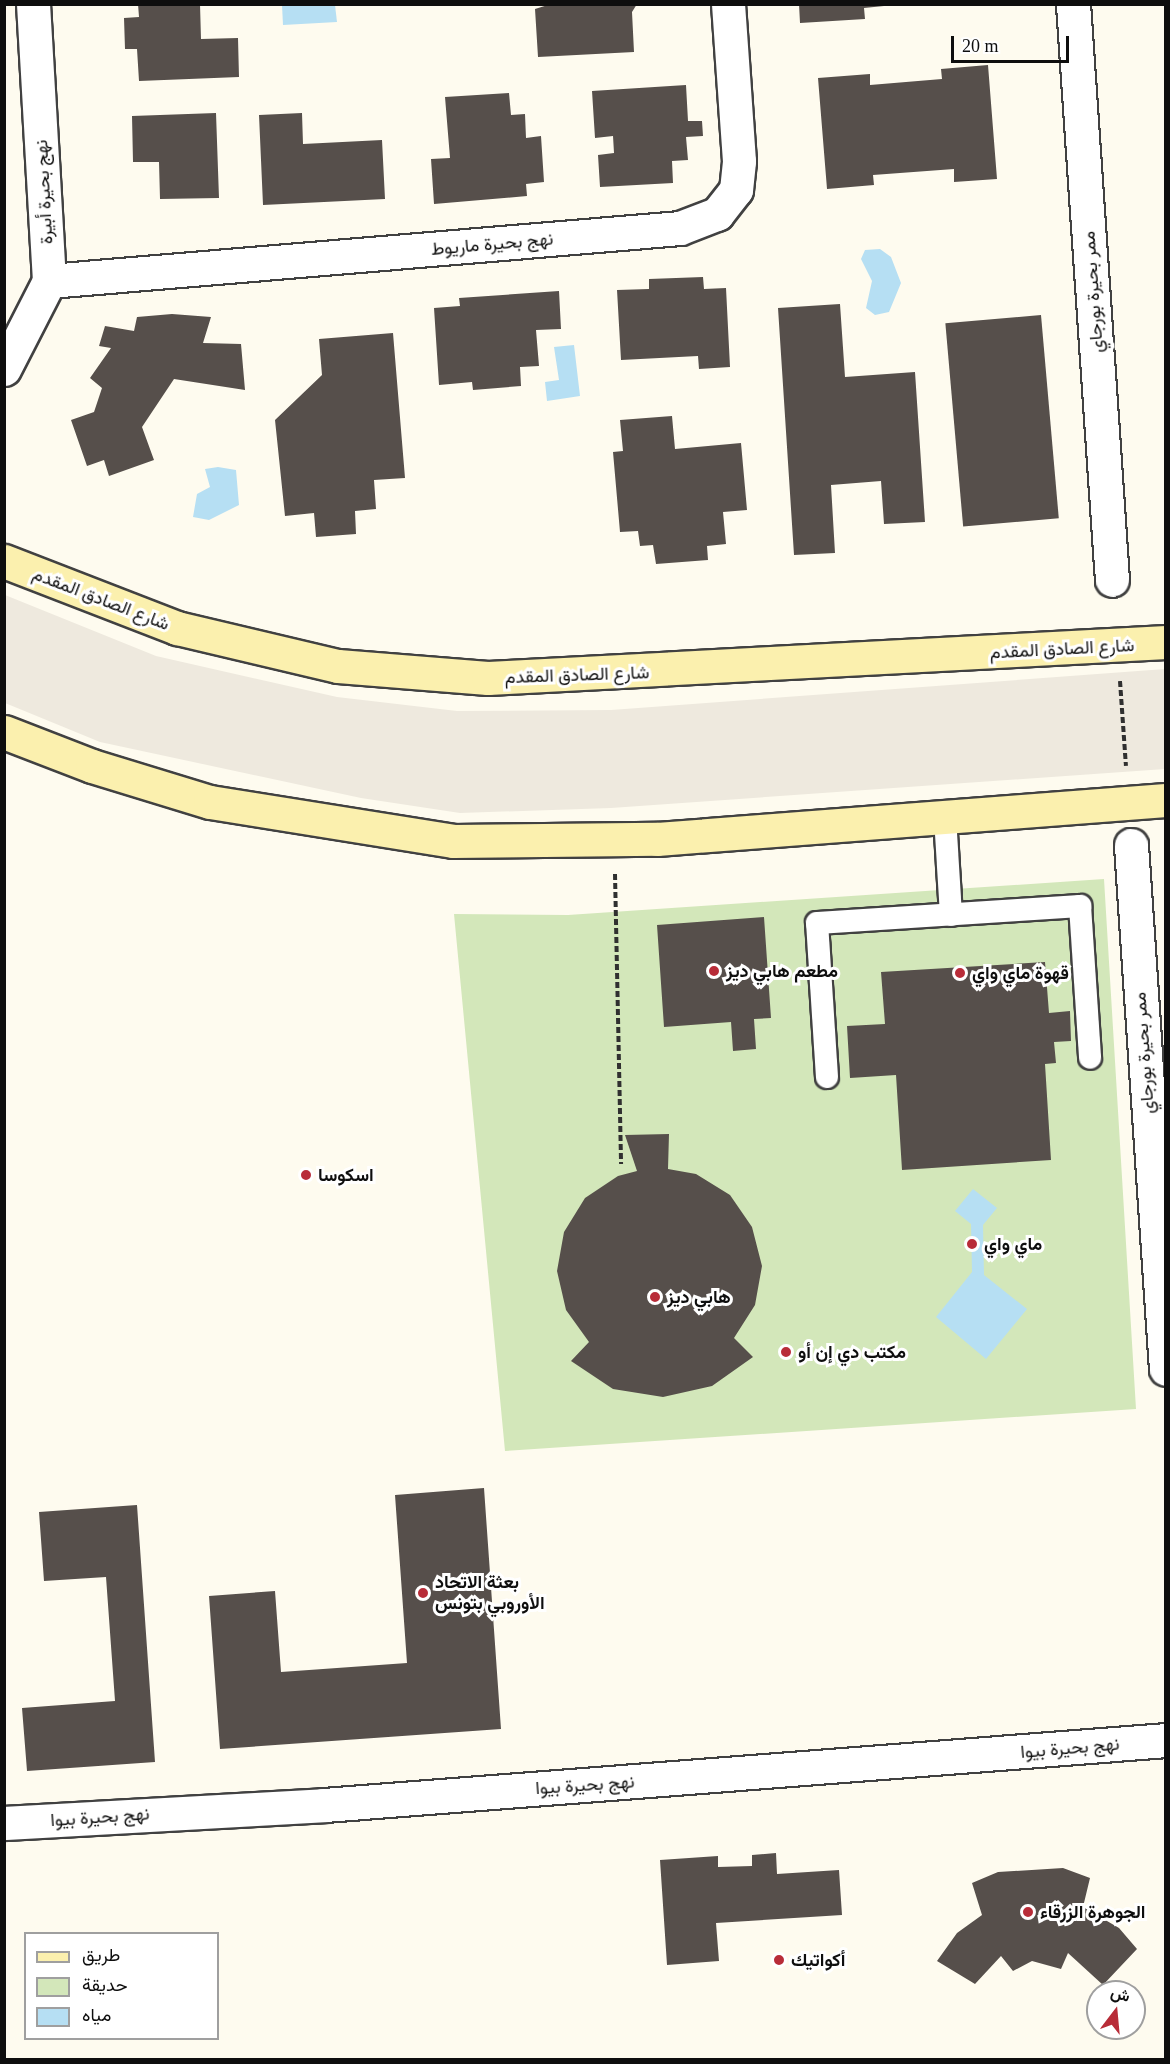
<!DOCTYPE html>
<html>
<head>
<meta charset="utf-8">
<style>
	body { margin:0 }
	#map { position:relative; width:1170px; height:2064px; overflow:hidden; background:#fefbef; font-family:"Times New Roman",Vazirmatn,serif }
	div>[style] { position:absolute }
	.green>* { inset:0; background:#d3e7ba }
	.plaza>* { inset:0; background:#eee9de }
	.water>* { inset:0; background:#b6dff3 }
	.building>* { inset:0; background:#564f4b; transform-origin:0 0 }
	.path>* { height:4px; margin-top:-2px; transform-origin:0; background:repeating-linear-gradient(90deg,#303030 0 6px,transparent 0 9px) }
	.roads { filter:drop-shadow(2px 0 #414141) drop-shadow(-2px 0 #414141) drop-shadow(0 2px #414141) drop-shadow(0 -2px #414141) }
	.lane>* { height:22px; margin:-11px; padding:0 11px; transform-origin:11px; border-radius:11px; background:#fff }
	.street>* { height:33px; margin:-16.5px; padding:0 16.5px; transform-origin:16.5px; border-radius:16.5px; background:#fff }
	.secondary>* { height:33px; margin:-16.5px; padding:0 16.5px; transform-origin:16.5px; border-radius:16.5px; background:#fbf0ae }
	.dots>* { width:16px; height:16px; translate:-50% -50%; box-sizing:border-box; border:3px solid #fff; border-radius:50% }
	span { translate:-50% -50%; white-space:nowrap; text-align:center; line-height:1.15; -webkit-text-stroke:6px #fff; paint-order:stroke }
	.street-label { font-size:18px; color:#0e0e0e }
	.poi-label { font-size:18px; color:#0e0e0e; font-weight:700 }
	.left { translate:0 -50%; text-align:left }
	.frame { position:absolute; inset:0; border:6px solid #0e0e0e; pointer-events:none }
	.legend { position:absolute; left:24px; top:1932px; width:195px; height:108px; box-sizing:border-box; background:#fff; border:2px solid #9f9f9f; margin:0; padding:8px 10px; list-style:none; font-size:18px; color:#0e0e0e }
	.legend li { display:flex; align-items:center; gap:12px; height:30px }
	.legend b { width:30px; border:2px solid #9f9f9f }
	.north { position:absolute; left:1086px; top:1980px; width:60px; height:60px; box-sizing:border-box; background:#fff; border:2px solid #9f9f9f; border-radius:50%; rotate:16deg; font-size:16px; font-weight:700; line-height:24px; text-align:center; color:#0e0e0e }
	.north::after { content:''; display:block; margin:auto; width:21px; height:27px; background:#b82c38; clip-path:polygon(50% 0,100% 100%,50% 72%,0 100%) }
	.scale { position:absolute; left:951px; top:36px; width:118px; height:27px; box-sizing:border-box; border:3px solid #0e0e0e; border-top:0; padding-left:8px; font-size:18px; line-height:21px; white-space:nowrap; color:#0e0e0e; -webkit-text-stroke:4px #fff; paint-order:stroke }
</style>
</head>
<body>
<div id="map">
	<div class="green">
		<i style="clip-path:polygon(1104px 879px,1136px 1409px,505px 1451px,454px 914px,568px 915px)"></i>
	</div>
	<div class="plaza">
		<i style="clip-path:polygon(5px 595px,156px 656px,337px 697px,457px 711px,611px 710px,1165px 669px,1165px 769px,611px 808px,460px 813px,361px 798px,100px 742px,5px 703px)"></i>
	</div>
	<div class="water">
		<i style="clip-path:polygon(282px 5px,335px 5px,337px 22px,283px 25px)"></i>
		<i style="clip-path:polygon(880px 249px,891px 257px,901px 283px,889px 312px,875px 315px,866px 308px,872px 281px,861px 259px,865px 250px)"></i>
		<i style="clip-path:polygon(574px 345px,580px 396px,547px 401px,545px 382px,559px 380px,554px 347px)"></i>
		<i style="clip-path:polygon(218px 467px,236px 470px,239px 505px,209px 520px,193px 517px,197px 494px,210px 487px,205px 469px)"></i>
		<i style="clip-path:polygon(973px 1189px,997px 1208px,983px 1225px,984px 1275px,1027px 1309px,986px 1359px,936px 1317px,972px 1272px,971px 1224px,955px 1211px)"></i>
	</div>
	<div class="building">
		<i style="clip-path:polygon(138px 4px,200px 4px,201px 39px,238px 38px,239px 77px,139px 81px,137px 49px,125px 49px,124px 18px,139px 17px)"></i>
		<i style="clip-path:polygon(551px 4px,637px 4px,632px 12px,634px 52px,538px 57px,535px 9px)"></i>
		<i style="clip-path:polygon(799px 4px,884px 4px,884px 6px,864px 8px,865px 19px,800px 23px)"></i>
		<i style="clip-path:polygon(988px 65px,997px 179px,954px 182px,954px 169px,873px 175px,874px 185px,827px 189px,818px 78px,870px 74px,870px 85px,942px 79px,941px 69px)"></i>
		<i style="clip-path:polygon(686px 85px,688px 121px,702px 121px,703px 136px,686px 137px,688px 160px,672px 161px,673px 183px,600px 187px,598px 155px,614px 153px,613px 136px,595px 138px,592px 91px)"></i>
		<i style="clip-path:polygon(509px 93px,511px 115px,525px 114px,526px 138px,541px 136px,544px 182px,526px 184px,527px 196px,434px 204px,431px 159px,450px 158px,445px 97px)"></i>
		<i style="clip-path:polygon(216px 113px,219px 198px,160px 199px,159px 162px,133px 162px,132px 116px)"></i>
		<i style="clip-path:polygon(302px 113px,303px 144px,382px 140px,385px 199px,263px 205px,259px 115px)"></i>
		<i style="clip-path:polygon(703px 277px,704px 289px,726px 288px,730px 367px,699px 369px,698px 356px,621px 360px,617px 290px,649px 289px,649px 279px)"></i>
		<i style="clip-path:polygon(559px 291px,561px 329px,536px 330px,539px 366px,520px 367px,521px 386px,473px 390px,472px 382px,439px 385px,434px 308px,460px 306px,459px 298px)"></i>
		<i style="clip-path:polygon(840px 304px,845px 377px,915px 372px,925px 522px,884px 524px,881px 481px,831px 485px,835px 553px,794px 555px,778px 308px)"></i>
		<i style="clip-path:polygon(172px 314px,211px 317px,203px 343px,241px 344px,245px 390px,174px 379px,142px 427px,154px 460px,109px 476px,104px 460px,87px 466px,71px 420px,94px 412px,102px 388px,90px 378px,111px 348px,99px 346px,105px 326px,134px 331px,137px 317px)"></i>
		<i style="left:1041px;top:315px;width:204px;height:96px;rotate:85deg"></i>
		<i style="clip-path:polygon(393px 333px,405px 478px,374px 480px,376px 509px,355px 511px,356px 534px,316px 537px,314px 513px,285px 516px,275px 420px,322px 375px,319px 339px)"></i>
		<i style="clip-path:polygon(672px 416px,675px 449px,741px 443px,747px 510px,723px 512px,726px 544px,707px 546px,708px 560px,656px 564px,653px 545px,640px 546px,638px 531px,620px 532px,613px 452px,623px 451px,620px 420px)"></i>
		<i style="clip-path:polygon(764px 917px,771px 1018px,754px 1019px,756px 1049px,733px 1051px,731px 1022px,664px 1027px,657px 925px)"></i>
		<i style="clip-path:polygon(1045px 962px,1049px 1013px,1070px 1011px,1071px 1041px,1054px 1042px,1056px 1063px,1045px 1064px,1051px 1160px,902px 1170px,896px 1075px,850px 1078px,847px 1026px,885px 1024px,881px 972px)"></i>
		<i style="clip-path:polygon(669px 1134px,668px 1169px,696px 1174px,730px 1195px,752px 1227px,762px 1266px,755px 1305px,734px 1338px,753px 1357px,712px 1386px,663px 1397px,613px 1389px,571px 1361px,589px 1342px,566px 1310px,557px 1271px,564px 1232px,585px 1198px,618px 1176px,637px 1171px,625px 1135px)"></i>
		<i style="clip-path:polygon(484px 1488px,501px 1729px,220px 1749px,209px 1596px,275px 1591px,281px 1672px,407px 1663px,395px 1495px)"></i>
		<i style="clip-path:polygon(137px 1505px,155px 1762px,27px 1771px,22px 1708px,115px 1701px,106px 1577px,44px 1581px,39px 1512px)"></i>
		<i style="clip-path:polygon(776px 1853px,777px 1874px,839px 1870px,842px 1915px,716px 1923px,719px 1961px,667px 1965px,660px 1860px,718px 1856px,718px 1867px,752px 1866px,752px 1855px)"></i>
		<i style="clip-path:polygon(1063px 1868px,1090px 1878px,1083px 1907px,1119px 1928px,1137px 1949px,1103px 1985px,1068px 1953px,1061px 1969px,1032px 1961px,1013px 1971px,1001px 1956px,975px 1984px,937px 1961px,957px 1933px,982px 1915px,972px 1883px,998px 1872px)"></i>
	</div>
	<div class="path">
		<i style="left:1120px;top:681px;width:85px;rotate:86deg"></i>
		<i style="left:615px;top:874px;width:290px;rotate:88.8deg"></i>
	</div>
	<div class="roads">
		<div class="lane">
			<i style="left:945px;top:817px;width:98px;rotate:86.5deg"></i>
			<i style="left:827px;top:1077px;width:154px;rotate:-93.7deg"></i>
			<i style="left:817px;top:923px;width:264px;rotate:-3.7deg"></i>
			<i style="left:1080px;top:906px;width:152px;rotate:86.2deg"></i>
		</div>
		<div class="street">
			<i style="left:1073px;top:4px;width:577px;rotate:86.13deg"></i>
			<i style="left:49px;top:281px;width:633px;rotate:-4.8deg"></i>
			<i style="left:680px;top:228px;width:40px;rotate:-21deg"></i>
			<i style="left:717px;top:214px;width:31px;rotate:-52deg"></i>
			<i style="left:736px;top:190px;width:29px;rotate:-84deg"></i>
			<i style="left:739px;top:161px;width:157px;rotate:-94deg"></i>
			<i style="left:4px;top:369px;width:99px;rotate:-62.9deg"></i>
			<i style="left:49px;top:281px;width:277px;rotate:-93.3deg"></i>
			<i style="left:1131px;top:845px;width:525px;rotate:86.18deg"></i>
			<i style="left:4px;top:1823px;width:321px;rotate:-3.2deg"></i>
			<i style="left:324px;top:1805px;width:845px;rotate:-4.41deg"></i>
		</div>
		<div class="secondary">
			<i style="left:4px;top:561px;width:186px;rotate:21.2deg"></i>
			<i style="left:177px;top:628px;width:165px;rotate:13.3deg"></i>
			<i style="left:338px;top:666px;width:150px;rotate:4.6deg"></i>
			<i style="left:488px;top:678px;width:679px;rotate:-3.04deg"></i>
			<i style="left:4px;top:732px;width:94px;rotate:21.1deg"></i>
			<i style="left:92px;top:766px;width:123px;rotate:17deg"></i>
			<i style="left:210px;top:802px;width:246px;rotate:9.1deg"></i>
			<i style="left:453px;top:841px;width:204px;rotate:-0.6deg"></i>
			<i style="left:657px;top:839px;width:510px;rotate:-4.38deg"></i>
		</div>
	</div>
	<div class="dots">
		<i style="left:714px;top:971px;background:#b82c38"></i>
		<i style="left:960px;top:973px;background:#b82c38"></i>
		<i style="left:306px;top:1175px;background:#b82c38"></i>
		<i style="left:972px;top:1244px;background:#b82c38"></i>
		<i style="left:655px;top:1297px;background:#b82c38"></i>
		<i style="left:786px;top:1352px;background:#b82c38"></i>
		<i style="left:423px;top:1593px;background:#b82c38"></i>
		<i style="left:1028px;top:1912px;background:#b82c38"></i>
		<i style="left:779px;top:1960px;background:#b82c38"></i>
	</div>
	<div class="street-label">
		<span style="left:44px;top:192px;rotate:-93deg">نهج بحيرة أبيرة</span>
		<span style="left:492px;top:244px;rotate:-5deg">نهج بحيرة ماريوط</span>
		<span style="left:1093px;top:292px;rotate:-94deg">ممر بحيرة بورجاي</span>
		<span style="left:101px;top:599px;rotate:21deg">شارع الصادق المقدم</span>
		<span style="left:1062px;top:649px;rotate:-3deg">شارع الصادق المقدم</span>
		<span style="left:577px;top:675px;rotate:-2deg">شارع الصادق المقدم</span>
		<span style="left:1144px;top:1053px;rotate:-94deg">ممر بحيرة بورجاي</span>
		<span style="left:1070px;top:1748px;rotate:-5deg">نهج بحيرة بيوا</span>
		<span style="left:585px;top:1785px;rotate:-4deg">نهج بحيرة بيوا</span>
		<span style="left:100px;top:1817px;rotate:-4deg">نهج بحيرة بيوا</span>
	</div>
	<div class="poi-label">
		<span class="left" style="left:726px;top:971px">مطعم هابي ديز</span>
		<span class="left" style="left:972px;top:973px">قهوة ماي واي</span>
		<span class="left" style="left:318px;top:1175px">اسكوسا</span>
		<span class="left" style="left:984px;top:1244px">ماي واي</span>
		<span class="left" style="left:667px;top:1297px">هابي ديز</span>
		<span class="left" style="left:798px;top:1352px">مكتب دي إن أو</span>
		<span class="left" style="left:435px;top:1593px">بعثة الاتحاد<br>الأوروبي بتونس</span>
		<span class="left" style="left:1040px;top:1912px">الجوهرة الزرقاء</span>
		<span class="left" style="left:791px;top:1960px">أكواتيك</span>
	</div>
	<div class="frame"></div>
	<ul class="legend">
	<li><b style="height:8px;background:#fbf0ae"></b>طريق</li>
	<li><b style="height:16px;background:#d3e7ba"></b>حديقة</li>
	<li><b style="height:16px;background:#b6dff3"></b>مياه</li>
	</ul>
	<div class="north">ش</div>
	<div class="scale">20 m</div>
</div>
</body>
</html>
